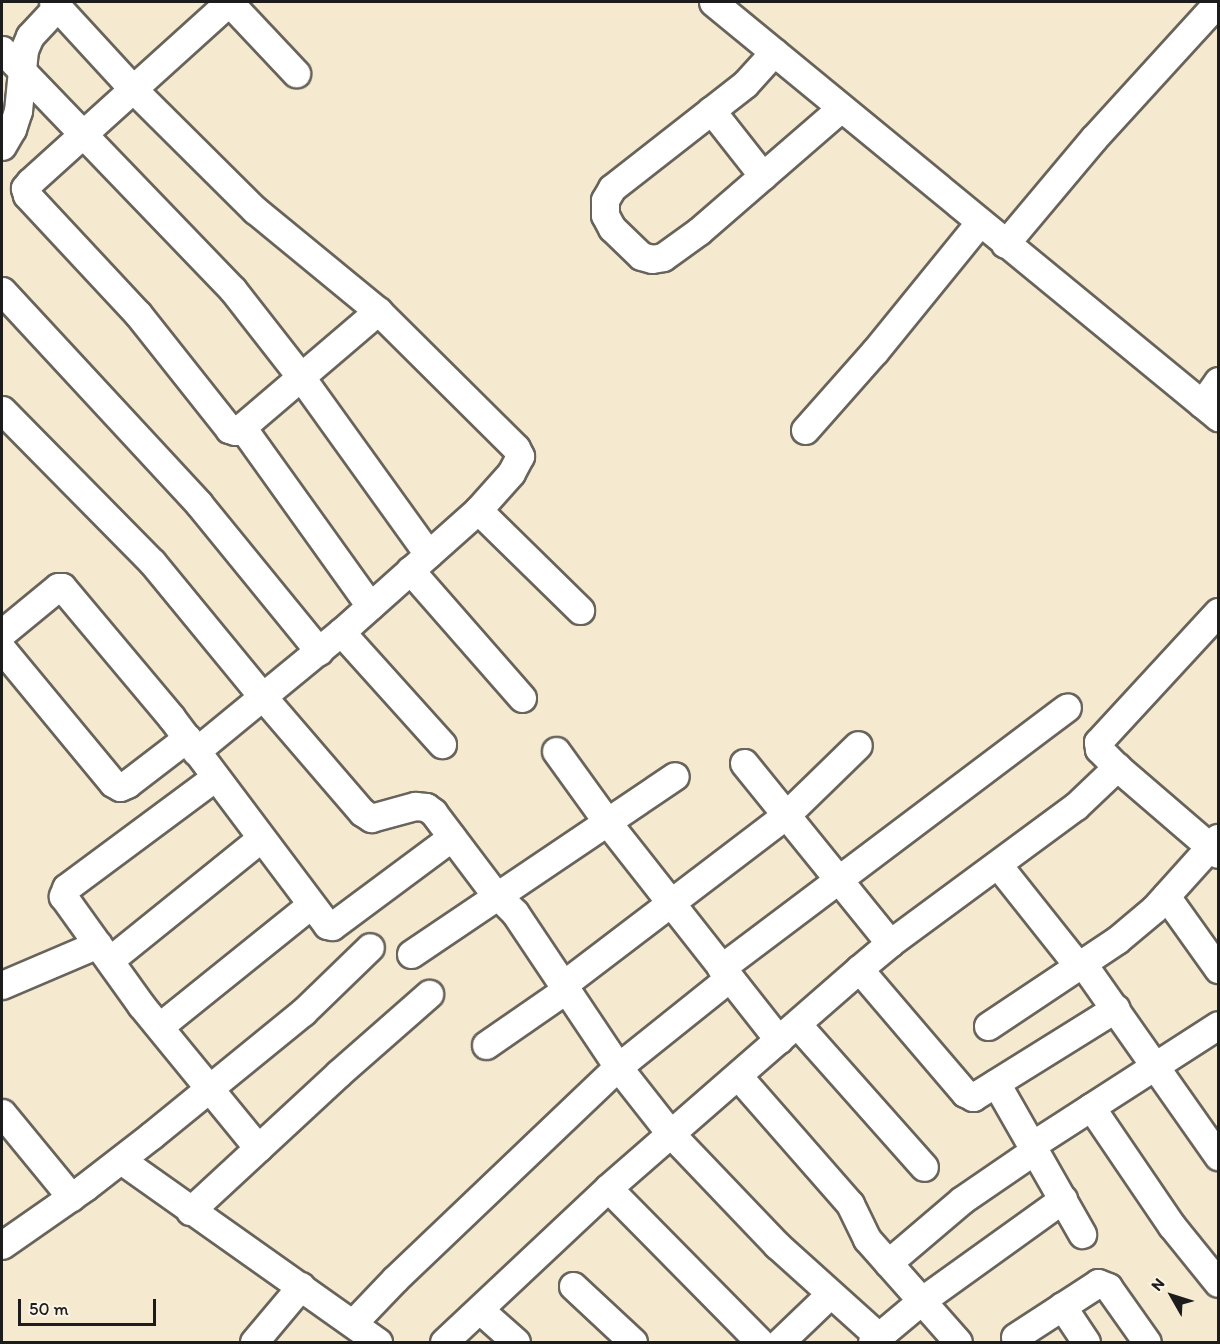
<!DOCTYPE html>
<html>
<head>
<meta charset="utf-8">
<style>
	body { margin:0 }
	#map { position:relative; width:1220px; height:1344px; overflow:hidden; background:#f5e9d0; font-family:Itim,sans-serif }
	div>[style] { position:absolute }
	.roads { filter:drop-shadow(2px 0 #68645b) drop-shadow(-2px 0 #68645b) drop-shadow(0 2px #68645b) drop-shadow(0 -2px #68645b) }
	.minor>* { height:27px; margin:-13.5px; padding:0 13.5px; transform-origin:13.5px; border-radius:13.5px; background:#fff }
	span { translate:-50% -50%; white-space:nowrap; text-align:center; line-height:1.15; -webkit-text-stroke:4.5px #fcf5e5; paint-order:stroke }
	.frame { position:absolute; inset:0; border:3px solid #1c1c1c; pointer-events:none }
	.north { position:absolute; left:1142px; top:1266px; width:60px; height:60px; -webkit-text-stroke:4px #fcf5e5; paint-order:stroke; rotate:309deg; font-size:16px; font-weight:700; line-height:24px; text-align:center; color:#1c1c1c }
	.north::after { content:''; display:block; margin:auto; width:21px; height:27px; background:#1c1c1c; clip-path:polygon(50% 0,100% 100%,50% 72%,0 100%) }
	.scale { position:absolute; left:18px; top:1299px; width:138px; height:27px; box-sizing:border-box; border:3px solid #1c1c1c; border-top:0; padding-left:8px; font-size:18px; line-height:21px; white-space:nowrap; color:#1c1c1c; -webkit-text-stroke:4px #fcf5e5; paint-order:stroke }
</style>
</head>
<body>
<div id="map">
	<div class="roads">
		<div class="minor">
			<i style="left:53px;top:2px;width:118px;rotate:47.4deg"></i>
			<i style="left:133px;top:89px;width:172px;rotate:44.8deg"></i>
			<i style="left:255px;top:210px;width:159px;rotate:39.4deg"></i>
			<i style="left:378px;top:311px;width:194px;rotate:44.8deg"></i>
			<i style="left:516px;top:448px;width:9px;rotate:63deg"></i>
			<i style="left:520px;top:456px;width:19px;rotate:118deg"></i>
			<i style="left:511px;top:473px;width:50px;rotate:131.7deg"></i>
			<i style="left:478px;top:510px;width:183px;rotate:138.3deg"></i>
			<i style="left:341px;top:632px;width:188px;rotate:140.6deg"></i>
			<i style="left:229px;top:2px;width:268px;rotate:137.9deg"></i>
			<i style="left:30px;top:182px;width:8px;rotate:130deg"></i>
			<i style="left:25px;top:188px;width:7px;rotate:74deg"></i>
			<i style="left:27px;top:195px;width:163px;rotate:47deg"></i>
			<i style="left:138px;top:314px;width:147px;rotate:51.6deg"></i>
			<i style="left:229px;top:429px;width:6px;rotate:18deg"></i>
			<i style="left:235px;top:431px;width:8px;rotate:-30deg"></i>
			<i style="left:242px;top:427px;width:179px;rotate:-40.5deg"></i>
			<i style="left:229px;top:2px;width:98px;rotate:46.7deg"></i>
			<i style="left:713px;top:2px;width:654px;rotate:39.41deg"></i>
			<i style="left:2px;top:50px;width:333px;rotate:46.1deg"></i>
			<i style="left:233px;top:290px;width:110px;rotate:52deg"></i>
			<i style="left:301px;top:377px;width:218px;rotate:54.3deg"></i>
			<i style="left:774px;top:52px;width:43px;rotate:132.2deg"></i>
			<i style="left:745px;top:84px;width:169px;rotate:142deg"></i>
			<i style="left:612px;top:188px;width:14px;rotate:120deg"></i>
			<i style="left:605px;top:200px;width:15px;rotate:90deg"></i>
			<i style="left:605px;top:215px;width:15px;rotate:62deg"></i>
			<i style="left:612px;top:228px;width:40px;rotate:44deg"></i>
			<i style="left:641px;top:256px;width:11px;rotate:15deg"></i>
			<i style="left:652px;top:259px;width:11px;rotate:-10deg"></i>
			<i style="left:663px;top:257px;width:44px;rotate:-35.8deg"></i>
			<i style="left:699px;top:231px;width:188px;rotate:-40.9deg"></i>
			<i style="left:711px;top:110px;width:84px;rotate:51.8deg"></i>
			<i style="left:2px;top:146px;width:20px;rotate:-60deg"></i>
			<i style="left:12px;top:129px;width:19px;rotate:-72deg"></i>
			<i style="left:18px;top:111px;width:61px;rotate:-84.4deg"></i>
			<i style="left:24px;top:50px;width:15px;rotate:-67deg"></i>
			<i style="left:30px;top:36px;width:40px;rotate:-47deg"></i>
			<i style="left:1005px;top:244px;width:138px;rotate:-50deg"></i>
			<i style="left:1094px;top:138px;width:184px;rotate:-47.6deg"></i>
			<i style="left:2px;top:291px;width:290px;rotate:47.2deg"></i>
			<i style="left:199px;top:504px;width:190px;rotate:50.8deg"></i>
			<i style="left:1202px;top:404px;width:28px;rotate:-55deg"></i>
			<i style="left:2px;top:410px;width:214px;rotate:45.4deg"></i>
			<i style="left:152px;top:562px;width:175px;rotate:50.6deg"></i>
			<i style="left:263px;top:697px;width:152px;rotate:49.3deg"></i>
			<i style="left:362px;top:812px;width:11px;rotate:34deg"></i>
			<i style="left:371px;top:818px;width:46px;rotate:-15.3deg"></i>
			<i style="left:415px;top:806px;width:11px;rotate:5deg"></i>
			<i style="left:426px;top:807px;width:9px;rotate:36deg"></i>
			<i style="left:433px;top:812px;width:96px;rotate:53deg"></i>
			<i style="left:491px;top:889px;width:34px;rotate:45deg"></i>
			<i style="left:515px;top:913px;width:185px;rotate:56.2deg"></i>
			<i style="left:618px;top:1067px;width:84px;rotate:51.8deg"></i>
			<i style="left:670px;top:1133px;width:155px;rotate:46.3deg"></i>
			<i style="left:777px;top:1245px;width:137px;rotate:42deg"></i>
			<i style="left:242px;top:427px;width:220px;rotate:54.4deg"></i>
			<i style="left:805px;top:430px;width:106px;rotate:-48.5deg"></i>
			<i style="left:875px;top:351px;width:165px;rotate:-50.9deg"></i>
			<i style="left:478px;top:510px;width:143px;rotate:44.4deg"></i>
			<i style="left:410px;top:570px;width:170px;rotate:48.8deg"></i>
			<i style="left:1218px;top:612px;width:177px;rotate:132.7deg"></i>
			<i style="left:1098px;top:742px;width:7px;rotate:82deg"></i>
			<i style="left:1099px;top:749px;width:25px;rotate:45deg"></i>
			<i style="left:1117px;top:767px;width:133px;rotate:40.7deg"></i>
			<i style="left:341px;top:632px;width:151px;rotate:48deg"></i>
			<i style="left:2px;top:633px;width:72px;rotate:-39.4deg"></i>
			<i style="left:58px;top:587px;width:4px"></i>
			<i style="left:62px;top:587px;width:170px;rotate:50deg"></i>
			<i style="left:171px;top:717px;width:260px;rotate:53.1deg"></i>
			<i style="left:327px;top:925px;width:5px;rotate:11deg"></i>
			<i style="left:332px;top:926px;width:149px;rotate:-36.6deg"></i>
			<i style="left:2px;top:649px;width:174px;rotate:50.4deg"></i>
			<i style="left:113px;top:783px;width:8px;rotate:30deg"></i>
			<i style="left:120px;top:787px;width:8px;rotate:-23deg"></i>
			<i style="left:127px;top:784px;width:76px;rotate:-37.5deg"></i>
			<i style="left:556px;top:751px;width:89px;rotate:54.2deg"></i>
			<i style="left:608px;top:823px;width:276px;rotate:51.8deg"></i>
			<i style="left:744px;top:763px;width:232px;rotate:51deg"></i>
			<i style="left:214px;top:778px;width:184px;rotate:143.4deg"></i>
			<i style="left:66px;top:888px;width:9px;rotate:111deg"></i>
			<i style="left:63px;top:896px;width:134px;rotate:54.4deg"></i>
			<i style="left:141px;top:1005px;width:185px;rotate:50.7deg"></i>
			<i style="left:998px;top:865px;width:130px;rotate:51.5deg"></i>
			<i style="left:1166px;top:896px;width:90px;rotate:54.5deg"></i>
			<i style="left:411px;top:954px;width:318px;rotate:-34deg"></i>
			<i style="left:110px;top:960px;width:193px;rotate:-38.9deg"></i>
			<i style="left:1083px;top:964px;width:235px;rotate:54.9deg"></i>
			<i style="left:721px;top:968px;width:433px;rotate:-37deg"></i>
			<i style="left:859px;top:969px;width:163px;rotate:49.5deg"></i>
			<i style="left:965px;top:1093px;width:9px;rotate:27deg"></i>
			<i style="left:973px;top:1097px;width:168px;rotate:-31.9deg"></i>
			<i style="left:564px;top:984px;width:279px;rotate:-37.3deg"></i>
			<i style="left:786px;top:815px;width:100px;rotate:-44.2deg"></i>
			<i style="left:2px;top:985px;width:104px;rotate:-23.1deg"></i>
			<i style="left:797px;top:1024px;width:191px;rotate:48.4deg"></i>
			<i style="left:160px;top:1026px;width:191px;rotate:-38.8deg"></i>
			<i style="left:988px;top:1026px;width:155px;rotate:-33.7deg"></i>
			<i style="left:1117px;top:940px;width:48px;rotate:-40deg"></i>
			<i style="left:1154px;top:909px;width:96px;rotate:-48deg"></i>
			<i style="left:486px;top:1045px;width:98px;rotate:-34.7deg"></i>
			<i style="left:738px;top:1076px;width:170px;rotate:48.8deg"></i>
			<i style="left:850px;top:1204px;width:39px;rotate:64deg"></i>
			<i style="left:867px;top:1239px;width:137px;rotate:48.5deg"></i>
			<i style="left:996px;top:1083px;width:174px;rotate:60.3deg"></i>
			<i style="left:1091px;top:1107px;width:144px;rotate:55.8deg"></i>
			<i style="left:1172px;top:1226px;width:73px;rotate:51.1deg"></i>
			<i style="left:2px;top:1113px;width:109px;rotate:50.6deg"></i>
			<i style="left:1032px;top:1145px;width:221px;rotate:-32.8deg"></i>
			<i style="left:121px;top:1160px;width:315px;rotate:35.3deg"></i>
			<i style="left:608px;top:1188px;width:216px;rotate:45.4deg"></i>
			<i style="left:190px;top:1211px;width:203px;rotate:-42.8deg"></i>
			<i style="left:339px;top:1073px;width:120px;rotate:-41.3deg"></i>
			<i style="left:2px;top:1245px;width:101px;rotate:-34.9deg"></i>
			<i style="left:85px;top:1187px;width:85px;rotate:-37.8deg"></i>
			<i style="left:152px;top:1135px;width:195px;rotate:-39.2deg"></i>
			<i style="left:303px;top:1012px;width:93px;rotate:-44.1deg"></i>
			<i style="left:888px;top:1263px;width:97px;rotate:-40.4deg"></i>
			<i style="left:962px;top:1200px;width:88px;rotate:-34.4deg"></i>
			<i style="left:573px;top:1286px;width:82px;rotate:43deg"></i>
			<i style="left:1062px;top:1306px;width:43px;rotate:56.3deg"></i>
			<i style="left:480px;top:1310px;width:48px;rotate:41.6deg"></i>
			<i style="left:353px;top:1323px;width:61px;rotate:-46.3deg"></i>
			<i style="left:395px;top:1279px;width:308px;rotate:-43.6deg"></i>
			<i style="left:618px;top:1067px;width:142px;rotate:-38.7deg"></i>
			<i style="left:1015px;top:1337px;width:99px;rotate:-33deg"></i>
			<i style="left:1098px;top:1283px;width:11px;rotate:22deg"></i>
			<i style="left:1108px;top:1287px;width:67px;rotate:54.7deg"></i>
			<i style="left:254px;top:1342px;width:73px;rotate:-50deg"></i>
			<i style="left:444px;top:1342px;width:225px;rotate:-43.2deg"></i>
			<i style="left:608px;top:1188px;width:333px;rotate:-41.1deg"></i>
			<i style="left:859px;top:969px;width:40px;rotate:-40deg"></i>
			<i style="left:890px;top:943px;width:231px;rotate:-36.4deg"></i>
			<i style="left:1076px;top:806px;width:57px;rotate:-43.6deg"></i>
			<i style="left:780px;top:1342px;width:69px;rotate:-43.8deg"></i>
			<i style="left:872px;top:1342px;width:64px;rotate:-39.9deg"></i>
			<i style="left:921px;top:1301px;width:175px;rotate:-35.7deg"></i>
		</div>
	</div>
	<div class="frame"></div>
	<div class="north">N</div>
	<div class="scale">50 m</div>
</div>
</body>
</html>
